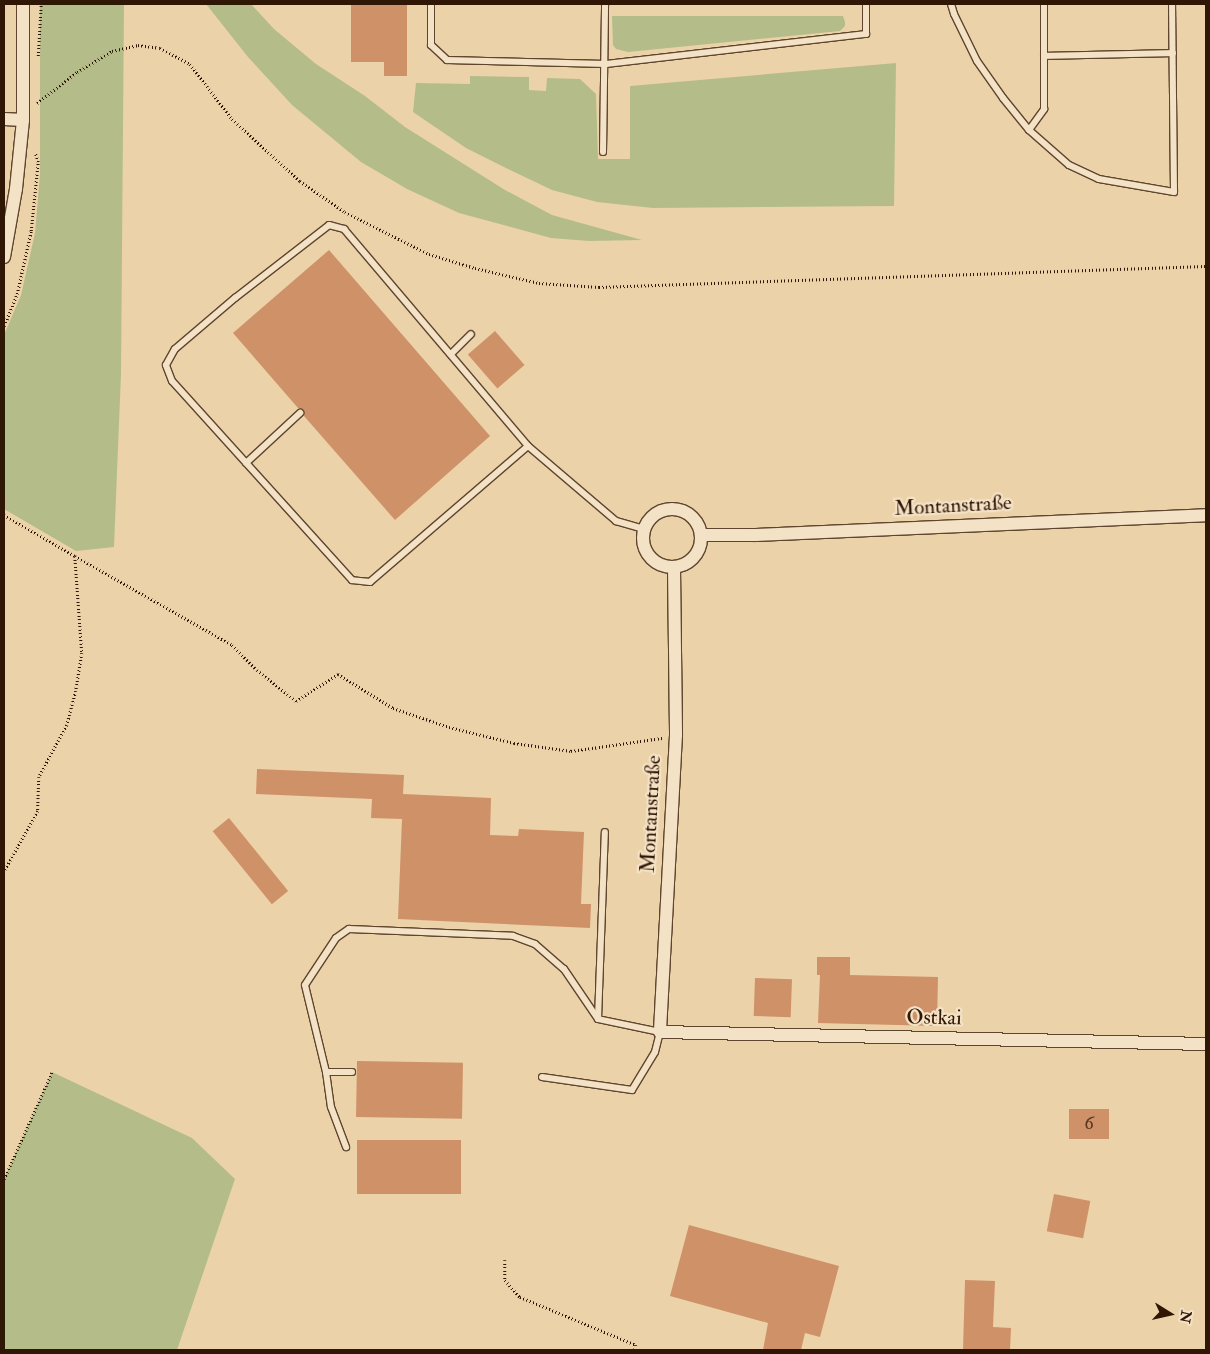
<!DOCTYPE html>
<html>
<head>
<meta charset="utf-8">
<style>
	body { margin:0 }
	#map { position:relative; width:1210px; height:1354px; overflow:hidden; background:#ecd2a8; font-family:"IM FELL Double Pica",serif }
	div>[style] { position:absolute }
	.green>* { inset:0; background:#b4bd8a }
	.building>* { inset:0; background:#cf9168; transform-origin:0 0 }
	.path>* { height:2.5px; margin-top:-1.25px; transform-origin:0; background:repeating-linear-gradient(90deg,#301605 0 1px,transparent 0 3.5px) }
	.roads { filter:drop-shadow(1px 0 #5f452e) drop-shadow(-1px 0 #5f452e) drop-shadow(0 1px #5f452e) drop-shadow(0 -1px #5f452e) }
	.lane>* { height:6px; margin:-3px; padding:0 3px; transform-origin:3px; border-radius:3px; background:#f3e2c6 }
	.street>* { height:12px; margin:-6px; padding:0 6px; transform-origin:6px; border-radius:6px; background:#f3e2c6 }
	.street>.ring { margin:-6px; padding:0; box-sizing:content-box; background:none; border:12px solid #f3e2c6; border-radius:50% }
	span { translate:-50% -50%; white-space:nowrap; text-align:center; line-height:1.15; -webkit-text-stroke:4.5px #f3e2c6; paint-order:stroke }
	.number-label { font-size:19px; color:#58351e }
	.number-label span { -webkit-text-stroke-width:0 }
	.street-label { font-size:21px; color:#301605 }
	.frame { position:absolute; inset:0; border:5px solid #301605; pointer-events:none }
	.north { position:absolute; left:1145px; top:1289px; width:50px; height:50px; -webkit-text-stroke:4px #f3e2c6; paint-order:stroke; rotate:100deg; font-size:14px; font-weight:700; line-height:20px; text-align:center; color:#301605 }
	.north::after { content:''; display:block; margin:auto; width:18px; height:22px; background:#301605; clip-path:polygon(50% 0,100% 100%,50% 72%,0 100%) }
</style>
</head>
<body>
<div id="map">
	<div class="green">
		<i style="clip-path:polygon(40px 4px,124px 4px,121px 374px,114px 547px,76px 551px,4px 509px,4px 335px,21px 295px,35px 233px,40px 174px)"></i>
		<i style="clip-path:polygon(206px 4px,251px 4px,274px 29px,316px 64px,365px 96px,405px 127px,505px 190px,552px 215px,642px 240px,589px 241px,551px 238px,459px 213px,407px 189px,361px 162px,292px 105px,248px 57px)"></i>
		<i style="clip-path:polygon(612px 16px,843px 16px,845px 22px,845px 26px,840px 31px,628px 52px,616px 49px,613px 45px)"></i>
		<i style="clip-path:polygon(896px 63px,894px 206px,653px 208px,597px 202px,552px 190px,508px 169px,466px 148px,413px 112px,416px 83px,470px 84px,470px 76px,529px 77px,529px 90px,546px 91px,547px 78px,580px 79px,596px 94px,598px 159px,630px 159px,630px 86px)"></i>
		<i style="clip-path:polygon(52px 1072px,192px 1138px,235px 1179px,177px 1350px,4px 1350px,4px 1179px)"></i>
	</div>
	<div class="building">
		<i style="clip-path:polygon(351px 4px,407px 4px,407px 76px,384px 76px,384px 62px,351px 62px)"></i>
		<i style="clip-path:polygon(329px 250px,490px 436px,395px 520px,304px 416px,304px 410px,298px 408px,233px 333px)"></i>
		<i style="left:495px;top:331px;width:45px;height:36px;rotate:49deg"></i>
		<i style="clip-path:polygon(257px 769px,404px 775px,403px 794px,491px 798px,490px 835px,518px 836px,519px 829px,584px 832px,581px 904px,591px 904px,590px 928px,398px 919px,402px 819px,371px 818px,372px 799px,256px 794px)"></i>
		<i style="left:229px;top:818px;width:94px;height:21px;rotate:51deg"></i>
		<i style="clip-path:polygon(817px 957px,850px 957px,850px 975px,938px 977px,937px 1026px,818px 1023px,820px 975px,817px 975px)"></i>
		<i style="left:755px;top:978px;width:37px;height:38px;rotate:2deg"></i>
		<i style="left:357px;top:1061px;width:106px;height:56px;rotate:1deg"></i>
		<i style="left:1069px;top:1109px;width:40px;height:30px"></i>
		<i style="left:357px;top:1140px;width:104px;height:54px"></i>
		<i style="left:1054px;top:1194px;width:37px;height:38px;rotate:11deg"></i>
		<i style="clip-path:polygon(689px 1225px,839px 1266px,820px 1337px,805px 1333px,801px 1350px,763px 1350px,768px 1323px,670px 1296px)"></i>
		<i style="clip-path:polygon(965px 1280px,995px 1281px,993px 1327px,1011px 1328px,1010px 1350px,963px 1350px)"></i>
	</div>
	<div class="path">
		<i style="left:38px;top:56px;width:52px;rotate:-86.7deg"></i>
		<i style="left:37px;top:103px;width:51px;rotate:-37.8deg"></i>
		<i style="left:77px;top:72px;width:41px;rotate:-31deg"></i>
		<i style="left:112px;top:51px;width:27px;rotate:-13deg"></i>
		<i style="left:138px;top:45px;width:22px;rotate:8deg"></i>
		<i style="left:160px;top:48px;width:34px;rotate:28deg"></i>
		<i style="left:190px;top:64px;width:69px;rotate:52.6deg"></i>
		<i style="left:232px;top:119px;width:92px;rotate:42.4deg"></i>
		<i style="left:300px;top:181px;width:55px;rotate:34.6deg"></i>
		<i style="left:345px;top:212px;width:94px;rotate:26.6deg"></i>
		<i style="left:429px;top:254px;width:48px;rotate:16.9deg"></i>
		<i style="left:475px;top:268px;width:66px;rotate:13.2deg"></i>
		<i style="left:539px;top:283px;width:60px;rotate:3.8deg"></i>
		<i style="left:599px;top:287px;width:607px;rotate:-1.98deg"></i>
		<i style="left:4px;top:326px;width:35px;rotate:-68deg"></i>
		<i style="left:17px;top:294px;width:65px;rotate:-77.5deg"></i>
		<i style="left:31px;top:231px;width:69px;rotate:-84.2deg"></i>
		<i style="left:38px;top:162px;width:9px;rotate:-108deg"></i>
		<i style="left:4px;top:515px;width:82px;rotate:30deg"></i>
		<i style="left:75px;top:556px;width:97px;rotate:85.9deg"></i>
		<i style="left:82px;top:653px;width:38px;rotate:99deg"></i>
		<i style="left:76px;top:691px;width:35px;rotate:105deg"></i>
		<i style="left:67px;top:725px;width:59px;rotate:118.3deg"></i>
		<i style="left:39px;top:777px;width:34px;rotate:92deg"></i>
		<i style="left:38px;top:811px;width:70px;rotate:119.1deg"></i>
		<i style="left:75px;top:556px;width:180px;rotate:29.5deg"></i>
		<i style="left:232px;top:645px;width:35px;rotate:45deg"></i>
		<i style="left:257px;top:670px;width:50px;rotate:38.5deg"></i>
		<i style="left:296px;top:701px;width:50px;rotate:-32.7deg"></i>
		<i style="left:338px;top:674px;width:65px;rotate:31.7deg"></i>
		<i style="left:393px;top:708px;width:59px;rotate:18.7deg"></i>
		<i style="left:449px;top:727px;width:67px;rotate:13.8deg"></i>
		<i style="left:514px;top:743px;width:58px;rotate:8deg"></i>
		<i style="left:571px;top:751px;width:92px;rotate:-8.1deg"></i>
		<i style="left:4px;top:1179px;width:117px;rotate:-65.8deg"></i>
		<i style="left:505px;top:1260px;width:20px;rotate:90deg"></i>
		<i style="left:505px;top:1280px;width:23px;rotate:49deg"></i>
		<i style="left:520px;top:1297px;width:126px;rotate:22.5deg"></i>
		<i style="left:636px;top:1345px;width:5px;rotate:101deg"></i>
	</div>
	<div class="roads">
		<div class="lane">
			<i style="left:431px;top:4px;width:41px;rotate:90deg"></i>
			<i style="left:431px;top:45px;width:22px;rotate:43deg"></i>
			<i style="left:447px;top:60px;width:159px;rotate:1.4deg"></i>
			<i style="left:606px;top:64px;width:262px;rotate:-6.6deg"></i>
			<i style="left:866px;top:34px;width:30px;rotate:-90deg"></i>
			<i style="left:951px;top:4px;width:10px;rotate:73deg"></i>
			<i style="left:954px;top:14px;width:52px;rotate:63.9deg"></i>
			<i style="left:977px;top:61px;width:45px;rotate:54.9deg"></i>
			<i style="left:1003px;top:98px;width:41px;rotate:50.9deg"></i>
			<i style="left:1029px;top:130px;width:53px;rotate:41.2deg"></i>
			<i style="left:1069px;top:165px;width:33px;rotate:25deg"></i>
			<i style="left:1099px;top:179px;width:76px;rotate:9.8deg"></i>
			<i style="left:1174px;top:192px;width:188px;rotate:-90.6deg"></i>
			<i style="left:1044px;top:56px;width:52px;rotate:-90deg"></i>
			<i style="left:1029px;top:130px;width:26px;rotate:-54deg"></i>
			<i style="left:1044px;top:109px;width:53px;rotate:-90deg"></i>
			<i style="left:1044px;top:56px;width:129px;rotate:-1.3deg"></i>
			<i style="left:603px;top:152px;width:148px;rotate:-89.2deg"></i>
			<i style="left:451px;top:354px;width:28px;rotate:-45deg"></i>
			<i style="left:528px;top:446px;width:208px;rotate:139.3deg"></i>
			<i style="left:370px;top:582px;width:18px;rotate:-174deg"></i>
			<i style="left:352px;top:580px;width:268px;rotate:-132.1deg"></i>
			<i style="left:172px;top:381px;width:17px;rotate:-111deg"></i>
			<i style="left:166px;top:365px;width:18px;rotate:-61deg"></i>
			<i style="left:175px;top:349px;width:79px;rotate:-40.4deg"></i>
			<i style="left:235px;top:298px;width:119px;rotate:-37.8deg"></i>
			<i style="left:329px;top:225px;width:16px;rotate:15deg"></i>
			<i style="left:344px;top:229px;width:285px;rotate:49.7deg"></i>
			<i style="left:528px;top:446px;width:116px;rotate:40.4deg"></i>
			<i style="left:616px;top:521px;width:29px;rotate:16deg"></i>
			<i style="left:246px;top:463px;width:74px;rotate:-42.8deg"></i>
			<i style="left:326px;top:1072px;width:35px;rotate:82deg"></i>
			<i style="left:331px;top:1107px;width:43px;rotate:69.4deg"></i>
			<i style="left:352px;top:1072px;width:26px;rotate:180deg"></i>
			<i style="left:326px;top:1072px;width:89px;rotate:-103.6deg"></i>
			<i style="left:305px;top:985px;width:56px;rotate:-56.6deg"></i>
			<i style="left:336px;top:938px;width:16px;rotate:-35deg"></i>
			<i style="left:349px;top:929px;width:164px;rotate:2.4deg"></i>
			<i style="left:513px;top:936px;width:23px;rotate:20deg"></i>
			<i style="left:535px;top:944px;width:38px;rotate:41deg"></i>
			<i style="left:564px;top:969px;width:60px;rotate:55.8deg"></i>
			<i style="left:542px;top:1077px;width:91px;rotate:8.2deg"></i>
			<i style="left:632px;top:1090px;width:44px;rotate:-58.8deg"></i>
			<i style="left:655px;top:1052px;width:21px;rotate:-76deg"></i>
			<i style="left:660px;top:1032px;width:63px;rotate:-168.2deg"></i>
			<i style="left:598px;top:1019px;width:187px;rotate:-87.9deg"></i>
		</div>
		<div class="street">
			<i style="left:4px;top:119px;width:19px;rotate:3deg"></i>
			<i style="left:4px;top:257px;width:69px;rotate:-80deg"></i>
			<i style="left:16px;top:189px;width:69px;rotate:-84.2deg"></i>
			<i style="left:23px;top:120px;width:116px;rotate:-90deg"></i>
			<i class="ring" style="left:643px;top:509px;width:46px;height:46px"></i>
			<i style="left:701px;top:535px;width:55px"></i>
			<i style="left:756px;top:535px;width:450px;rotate:-2.5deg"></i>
			<i style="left:674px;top:568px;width:167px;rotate:89.3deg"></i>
			<i style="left:676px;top:735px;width:297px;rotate:93.1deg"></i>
			<i style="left:660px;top:1032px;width:546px;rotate:1.26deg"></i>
		</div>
	</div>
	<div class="number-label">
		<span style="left:1089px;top:1124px">6</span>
	</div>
	<div class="street-label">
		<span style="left:953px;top:506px;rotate:-3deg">Montanstraße</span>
		<span style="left:651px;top:814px;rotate:-87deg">Montanstraße</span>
		<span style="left:934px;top:1018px;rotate:1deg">Ostkai</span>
	</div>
	<div class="frame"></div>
	<div class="north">N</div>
</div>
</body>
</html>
